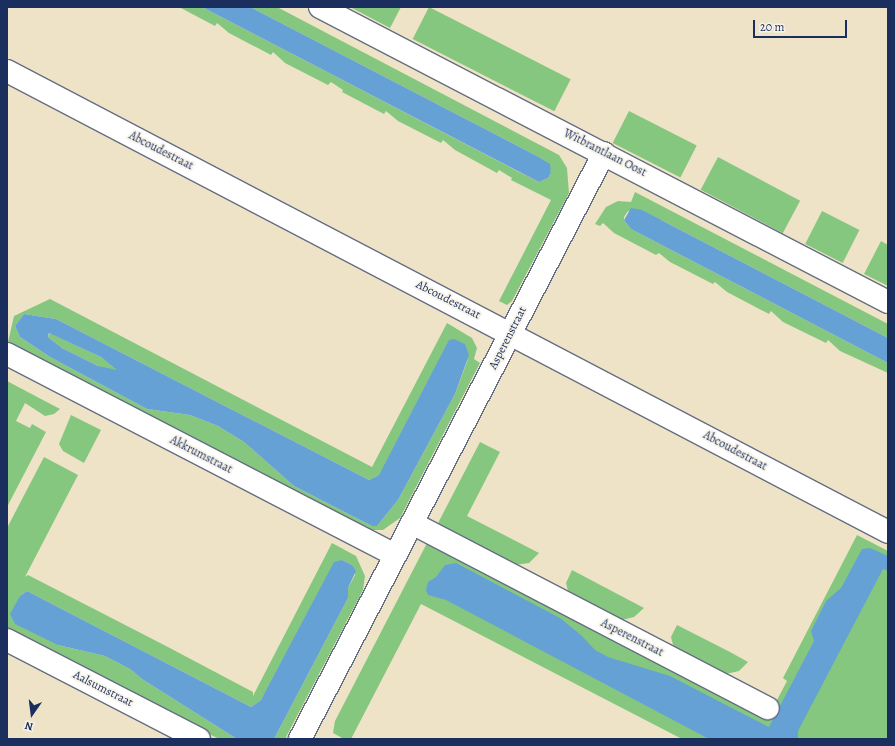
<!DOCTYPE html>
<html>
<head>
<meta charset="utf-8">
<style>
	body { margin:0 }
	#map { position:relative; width:895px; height:746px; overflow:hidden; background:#eee3c6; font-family:Alegreya,serif }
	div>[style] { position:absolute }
	.green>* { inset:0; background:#86c77f; transform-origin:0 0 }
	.water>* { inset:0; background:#66a1d6 }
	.roads { filter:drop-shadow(1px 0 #656e82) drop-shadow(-1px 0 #656e82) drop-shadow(0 1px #656e82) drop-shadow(0 -1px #656e82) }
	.minor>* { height:22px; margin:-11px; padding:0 11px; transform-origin:11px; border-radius:11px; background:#fff }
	span { translate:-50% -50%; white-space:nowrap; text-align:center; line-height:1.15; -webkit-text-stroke:3.5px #f7f3e8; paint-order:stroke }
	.street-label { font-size:12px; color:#1b2f5e }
	.frame { position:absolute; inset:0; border:8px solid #1b2f5e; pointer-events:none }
	.north { position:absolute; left:12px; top:694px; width:40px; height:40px; -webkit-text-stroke:3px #f7f3e8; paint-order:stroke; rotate:194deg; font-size:11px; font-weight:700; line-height:16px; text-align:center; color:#1b2f5e }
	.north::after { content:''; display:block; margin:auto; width:14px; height:18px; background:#1b2f5e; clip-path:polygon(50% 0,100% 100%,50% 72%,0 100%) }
	.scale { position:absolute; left:753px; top:20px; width:94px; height:18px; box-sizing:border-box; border:2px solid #1b2f5e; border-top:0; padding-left:5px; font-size:12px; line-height:14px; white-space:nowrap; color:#1b2f5e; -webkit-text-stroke:3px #f7f3e8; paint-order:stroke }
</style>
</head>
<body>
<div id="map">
	<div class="green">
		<i style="clip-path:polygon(179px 7px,202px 7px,517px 171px,539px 182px,548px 178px,551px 173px,549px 164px,537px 156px,250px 7px,277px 7px,559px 155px,567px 168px,569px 193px,512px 301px,507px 305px,499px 301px,551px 200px,511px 180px,512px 178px,499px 170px,497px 173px,455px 150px,443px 140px,441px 143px,398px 121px,386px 111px,384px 114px,342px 92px,343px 90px,331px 82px,328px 85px,285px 63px,273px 52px,271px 55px,229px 33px,217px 23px,215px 26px)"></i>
		<i style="clip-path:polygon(350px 7px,401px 7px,390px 28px)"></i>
		<i style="left:429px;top:7px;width:159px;height:36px;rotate:27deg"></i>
		<i style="left:629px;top:111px;width:76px;height:36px;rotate:27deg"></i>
		<i style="left:718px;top:157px;width:93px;height:37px;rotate:28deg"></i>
		<i style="clip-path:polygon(635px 192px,888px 324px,888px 338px,663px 221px,628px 211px,624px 217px,624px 220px,631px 229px,888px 363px,888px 373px,840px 351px,828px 340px,826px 343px,783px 322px,771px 311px,769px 314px,727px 292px,715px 282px,713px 284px,670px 262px,659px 253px,656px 255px,614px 233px,603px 223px,600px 226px,595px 224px,606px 207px,618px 201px,631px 202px)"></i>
		<i style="left:822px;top:211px;width:42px;height:37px;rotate:27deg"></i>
		<i style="clip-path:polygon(881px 241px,888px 245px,888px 286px,864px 274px)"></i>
		<i style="clip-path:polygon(evenodd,50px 299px,372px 467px,447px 323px,472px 338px,477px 348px,474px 359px,480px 363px,400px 518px,383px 530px,369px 530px,8px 342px,14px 316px,50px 299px,24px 314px,56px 319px,369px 480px,379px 475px,468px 359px,455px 394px,398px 500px,377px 526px,372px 526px,294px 486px,244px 442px,218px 426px,190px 415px,147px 409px,50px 357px,20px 337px,15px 326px,24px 314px)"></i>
		<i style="clip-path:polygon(50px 333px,101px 357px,118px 370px,116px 372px,98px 366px,62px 348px,48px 337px)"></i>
		<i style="clip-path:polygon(7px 381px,60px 409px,54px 414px,45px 416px,25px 403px,16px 421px,30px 428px,32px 424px,46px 432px,7px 507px)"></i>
		<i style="clip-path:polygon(71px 415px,101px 430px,84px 463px,63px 451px,59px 444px)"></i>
		<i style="clip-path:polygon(480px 442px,500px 452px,467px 516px,539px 553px,529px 563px,515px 565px,436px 527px)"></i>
		<i style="clip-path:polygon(44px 457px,78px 475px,25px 577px,28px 575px,166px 646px,253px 692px,253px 696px,332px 543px,356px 556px,365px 576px,363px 590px,285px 739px,274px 739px,348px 598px,348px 588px,355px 575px,352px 565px,342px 560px,261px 700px,251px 707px,27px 591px,20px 596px,58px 645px,105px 656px,130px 669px,142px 679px,237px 739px,219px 739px,7px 629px,7px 528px)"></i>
		<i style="clip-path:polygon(857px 535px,888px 551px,888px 739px,682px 739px,421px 604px,351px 739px,344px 739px,333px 733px,335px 721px,427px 543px,767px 719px,787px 681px,783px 678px)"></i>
		<i style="clip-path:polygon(572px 570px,625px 598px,644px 608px,634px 617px,622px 620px,569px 595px,566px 583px)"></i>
		<i style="clip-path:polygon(677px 625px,730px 652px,748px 662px,739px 671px,726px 674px,674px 649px,671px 637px)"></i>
	</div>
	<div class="water">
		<i style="clip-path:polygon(202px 7px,250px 7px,537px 156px,550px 164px,551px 173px,548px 178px,539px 182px)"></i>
		<i style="clip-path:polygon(631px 208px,642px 210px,663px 221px,888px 338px,888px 363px,631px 229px,624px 220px)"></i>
		<i style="clip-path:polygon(evenodd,24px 314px,56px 319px,369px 480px,379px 475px,449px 340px,454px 339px,465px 344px,469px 355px,455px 394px,398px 500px,377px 526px,372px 526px,294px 486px,244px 442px,218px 426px,190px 415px,147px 409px,50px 357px,20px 337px,15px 326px,24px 314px,49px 333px,101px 357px,117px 370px,98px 366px,62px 348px,48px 337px,49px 333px)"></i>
		<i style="clip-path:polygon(870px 548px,888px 556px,888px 571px,883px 569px,798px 731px,798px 739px,709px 739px,446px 600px,428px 595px,426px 590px,428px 582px,436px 577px,445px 565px,456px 563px,560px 618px,581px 635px,595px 650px,608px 657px,670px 676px,769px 727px,814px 641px,811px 631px,826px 601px,841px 588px,862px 549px)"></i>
		<i style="clip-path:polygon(342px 560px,352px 565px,356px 571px,348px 588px,348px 598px,274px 739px,237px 739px,142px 679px,130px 669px,105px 656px,58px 645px,15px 624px,10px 614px,20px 596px,27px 591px,251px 707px,261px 700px,334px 562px)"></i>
	</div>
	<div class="roads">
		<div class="minor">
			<i style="left:320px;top:7px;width:640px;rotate:27.45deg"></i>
			<i style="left:7px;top:71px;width:994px;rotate:27.62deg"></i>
			<i style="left:7px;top:354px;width:437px;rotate:27.4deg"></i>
			<i style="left:412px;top:523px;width:401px;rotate:27.5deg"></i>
			<i style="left:7px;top:640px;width:216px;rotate:27.3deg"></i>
			<i style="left:300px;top:739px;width:660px;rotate:-62.58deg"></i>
		</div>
	</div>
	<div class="street-label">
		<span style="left:161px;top:151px;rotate:27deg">Abcoudestraat</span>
		<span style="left:605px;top:153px;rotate:27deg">Witbrantlaan Oost</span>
		<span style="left:448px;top:300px;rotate:27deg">Abcoudestraat</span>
		<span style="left:508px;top:338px;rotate:-63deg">Asperenstraat</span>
		<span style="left:735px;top:451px;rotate:28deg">Abcoudestraat</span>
		<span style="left:201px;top:455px;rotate:27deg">Akkrumstraat</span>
		<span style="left:632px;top:638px;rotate:27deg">Asperenstraat</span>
		<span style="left:103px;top:689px;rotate:27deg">Aalsumstraat</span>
	</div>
	<div class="frame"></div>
	<div class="north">N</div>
	<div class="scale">20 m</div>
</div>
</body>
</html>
